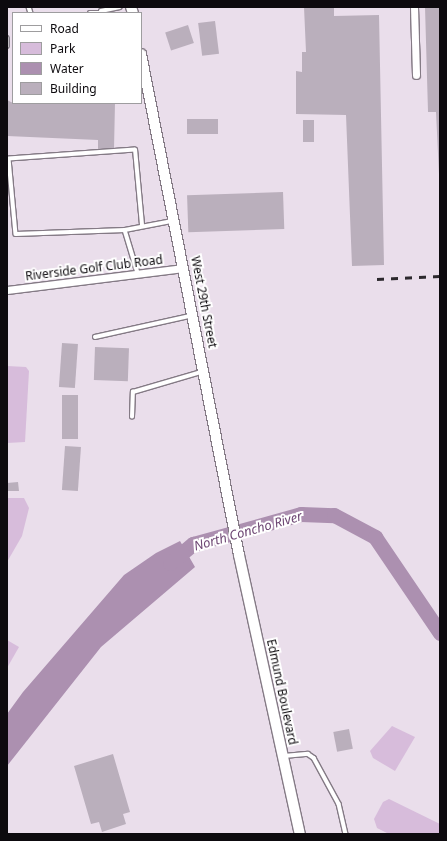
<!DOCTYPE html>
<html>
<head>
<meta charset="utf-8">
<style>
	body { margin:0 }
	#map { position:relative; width:447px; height:841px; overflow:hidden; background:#eadeeb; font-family:"Noto Sans",sans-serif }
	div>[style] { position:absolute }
	.green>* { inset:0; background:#d7bcdb }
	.water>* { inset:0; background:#ac90b0 }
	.river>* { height:15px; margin:-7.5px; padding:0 7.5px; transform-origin:7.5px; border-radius:7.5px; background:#ac90b0 }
	.building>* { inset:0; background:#baafbc; transform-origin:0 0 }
	.roads { filter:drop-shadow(1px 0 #847a85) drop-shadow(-1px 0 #847a85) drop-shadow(0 1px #847a85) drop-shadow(0 -1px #847a85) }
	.service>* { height:3.5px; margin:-1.75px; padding:0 1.75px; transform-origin:1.75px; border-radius:1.75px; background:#fff }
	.minor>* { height:7px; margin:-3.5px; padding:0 3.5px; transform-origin:3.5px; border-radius:3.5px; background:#fff }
	.secondary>* { height:10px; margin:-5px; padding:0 5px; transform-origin:5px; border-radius:5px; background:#fff }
	.rail>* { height:2.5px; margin-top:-1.25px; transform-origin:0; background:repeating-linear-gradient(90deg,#2c282d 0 7px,transparent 0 14px) }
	span { translate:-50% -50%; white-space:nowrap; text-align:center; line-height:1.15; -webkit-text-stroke:4px #fff; paint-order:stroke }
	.street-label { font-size:12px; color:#0d0a0e }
	.water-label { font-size:13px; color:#6d4673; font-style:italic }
	.frame { position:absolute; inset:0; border:8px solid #0d0a0e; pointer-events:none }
	.legend { position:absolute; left:12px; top:12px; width:130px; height:92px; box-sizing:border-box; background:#fff; border:1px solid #9e9d9f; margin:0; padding:5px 7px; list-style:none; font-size:12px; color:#0d0a0e }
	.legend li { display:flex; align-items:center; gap:8px; height:20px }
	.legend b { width:20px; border:1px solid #9e9d9f }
</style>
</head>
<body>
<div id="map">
	<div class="green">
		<i style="clip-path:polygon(7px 366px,26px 367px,29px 371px,25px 442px,7px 443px)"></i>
		<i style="clip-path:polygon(7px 498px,24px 498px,29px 508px,22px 536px,7px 562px)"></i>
		<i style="clip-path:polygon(7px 640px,19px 647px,7px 668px)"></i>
		<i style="clip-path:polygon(392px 726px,415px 737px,395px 771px,373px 758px,370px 751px)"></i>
		<i style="clip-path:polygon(389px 799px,440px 824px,440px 834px,389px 834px,377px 828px,374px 819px,383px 802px)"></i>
	</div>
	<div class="water">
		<i style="clip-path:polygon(180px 541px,195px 567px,101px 647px,7px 766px,7px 714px,23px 692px,124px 575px,156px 553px)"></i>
	</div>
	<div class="river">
		<i style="left:170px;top:563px;width:30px;rotate:-40deg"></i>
		<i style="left:193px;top:544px;width:112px;rotate:-15.5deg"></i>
		<i style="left:301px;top:514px;width:33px;rotate:2deg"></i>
		<i style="left:334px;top:515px;width:47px;rotate:28.2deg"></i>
		<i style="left:375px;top:537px;width:116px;rotate:55.9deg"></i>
	</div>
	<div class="building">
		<i style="clip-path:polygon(304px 7px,334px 7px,334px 16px,379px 15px,384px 265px,352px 266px,346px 115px,296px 114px,296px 71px,302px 72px,302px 52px,306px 52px)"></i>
		<i style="clip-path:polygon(425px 7px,440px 7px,440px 195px,436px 112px,428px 112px)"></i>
		<i style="left:215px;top:21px;width:33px;height:17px;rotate:83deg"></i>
		<i style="left:188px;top:25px;width:19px;height:24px;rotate:72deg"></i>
		<i style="clip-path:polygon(7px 100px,13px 103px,115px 103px,114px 149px,98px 149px,98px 140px,7px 136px)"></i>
		<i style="left:218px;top:119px;width:15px;height:31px;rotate:90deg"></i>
		<i style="left:314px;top:120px;width:22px;height:11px;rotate:90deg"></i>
		<i style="left:283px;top:192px;width:37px;height:96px;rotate:88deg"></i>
		<i style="left:62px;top:343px;width:16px;height:44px;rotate:4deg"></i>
		<i style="left:95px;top:347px;width:34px;height:33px;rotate:2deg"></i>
		<i style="left:62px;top:395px;width:16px;height:44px"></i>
		<i style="left:65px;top:446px;width:16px;height:44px;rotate:4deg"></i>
		<i style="clip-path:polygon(18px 482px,19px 491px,7px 491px,7px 483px)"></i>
		<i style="left:349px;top:729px;width:20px;height:16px;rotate:79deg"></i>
		<i style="clip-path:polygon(113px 754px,130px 812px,123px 814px,126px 824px,102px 832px,99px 822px,91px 824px,74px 766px)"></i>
	</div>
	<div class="roads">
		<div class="service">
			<i style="left:29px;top:7px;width:6px;rotate:72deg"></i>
			<i style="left:101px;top:11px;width:19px;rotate:-12deg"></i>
			<i style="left:90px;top:13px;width:11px"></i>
			<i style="left:7px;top:38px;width:8px;rotate:90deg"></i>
			<i style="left:142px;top:225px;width:75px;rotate:-95.3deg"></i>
			<i style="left:135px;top:150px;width:126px;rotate:175.9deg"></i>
			<i style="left:9px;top:159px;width:75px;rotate:84.7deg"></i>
			<i style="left:16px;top:234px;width:109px;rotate:-2.1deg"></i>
			<i style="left:125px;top:230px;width:48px;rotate:-10.8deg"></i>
			<i style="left:125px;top:230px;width:45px;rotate:73.2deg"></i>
			<i style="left:95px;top:337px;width:97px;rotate:-12.5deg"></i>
			<i style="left:132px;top:417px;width:25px;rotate:-88deg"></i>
			<i style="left:133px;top:392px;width:71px;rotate:-16.4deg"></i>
			<i style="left:284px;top:756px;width:24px;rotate:-5deg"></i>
			<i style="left:308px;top:754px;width:7px;rotate:34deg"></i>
			<i style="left:314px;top:758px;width:52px;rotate:61.5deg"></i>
			<i style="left:339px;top:804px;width:31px;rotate:77deg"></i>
		</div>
		<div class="minor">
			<i style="left:414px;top:7px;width:68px;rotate:88.3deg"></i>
			<i style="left:7px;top:290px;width:178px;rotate:-7.1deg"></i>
		</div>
		<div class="secondary">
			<i style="left:131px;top:7px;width:6px;rotate:72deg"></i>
			<i style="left:141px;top:54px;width:510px;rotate:78.93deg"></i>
			<i style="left:239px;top:555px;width:286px;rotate:77.7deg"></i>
		</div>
	</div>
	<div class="rail">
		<i style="left:377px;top:279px;width:63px;rotate:-2.7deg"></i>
	</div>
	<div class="street-label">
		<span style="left:94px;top:268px;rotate:-7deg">Riverside Golf Club Road</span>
		<span style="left:204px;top:302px;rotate:79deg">West 29th Street</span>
		<span style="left:282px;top:692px;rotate:78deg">Edmund Boulevard</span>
	</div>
	<div class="water-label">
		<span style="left:248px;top:531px;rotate:-16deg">North Concho River</span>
	</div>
	<div class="frame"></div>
	<ul class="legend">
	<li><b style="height:5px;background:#fff"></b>Road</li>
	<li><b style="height:11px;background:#d7bcdb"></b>Park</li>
	<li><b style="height:11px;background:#ac90b0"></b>Water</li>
	<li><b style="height:11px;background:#baafbc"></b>Building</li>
	</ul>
</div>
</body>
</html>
